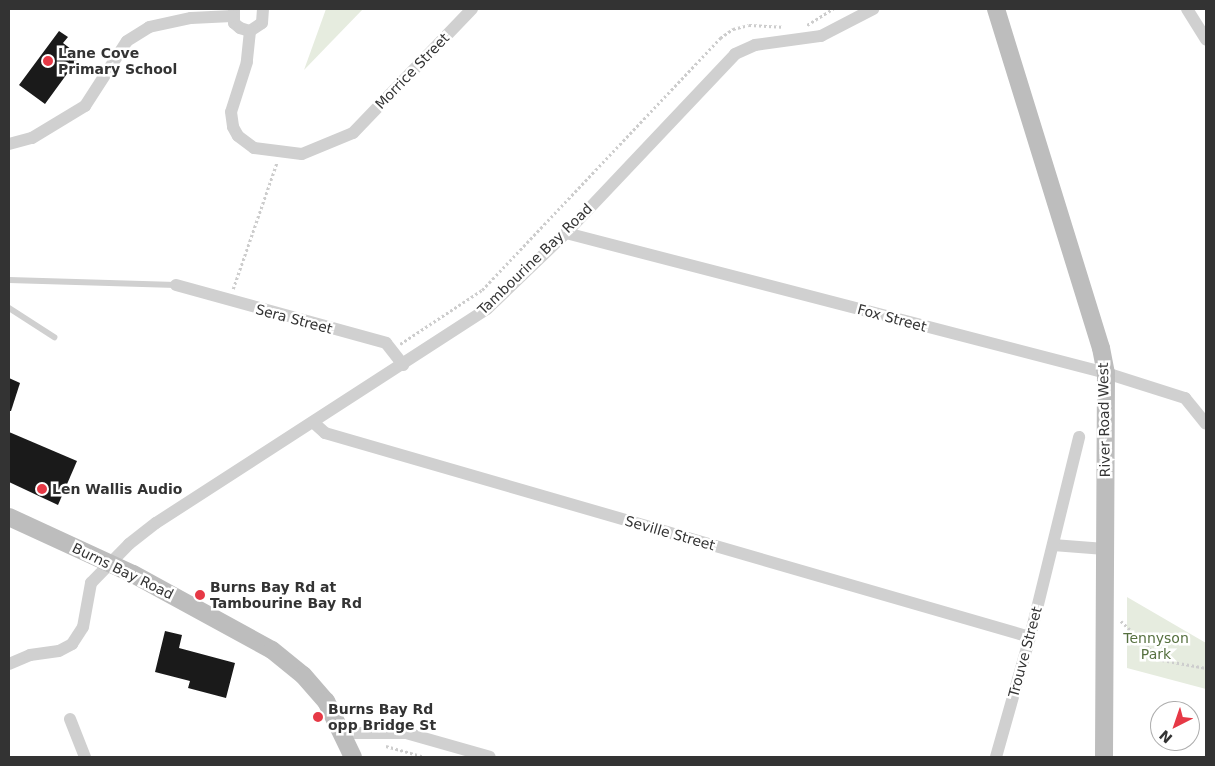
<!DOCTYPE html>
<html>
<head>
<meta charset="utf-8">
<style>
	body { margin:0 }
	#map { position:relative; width:1215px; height:766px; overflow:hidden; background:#fff; font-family:"DejaVu Sans",sans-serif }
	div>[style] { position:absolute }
	.green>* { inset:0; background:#e6ecdf }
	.building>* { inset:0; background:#1a1a1a }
	.path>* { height:2.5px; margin-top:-1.25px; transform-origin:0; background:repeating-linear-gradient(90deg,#cdcdcd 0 2.5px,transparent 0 5px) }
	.lane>* { height:6px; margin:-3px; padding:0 3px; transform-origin:3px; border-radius:3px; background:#d0d0d0 }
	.street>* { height:12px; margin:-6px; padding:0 6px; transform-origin:6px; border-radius:6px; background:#d0d0d0 }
	.secondary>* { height:18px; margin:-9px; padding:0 9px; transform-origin:9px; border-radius:9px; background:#bdbdbd }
	.dots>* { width:14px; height:14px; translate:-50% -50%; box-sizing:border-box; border:2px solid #fff; border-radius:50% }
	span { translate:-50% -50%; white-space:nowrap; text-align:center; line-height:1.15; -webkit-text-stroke:5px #fff; paint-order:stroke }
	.poi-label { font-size:14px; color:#333; font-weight:700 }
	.left { translate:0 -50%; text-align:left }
	.street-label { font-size:14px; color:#333 }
	.park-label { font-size:14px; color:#56703f }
	.frame { position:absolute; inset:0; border:10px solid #333; pointer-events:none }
	.north { position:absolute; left:1150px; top:701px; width:50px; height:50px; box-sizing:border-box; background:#fff; border:1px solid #adadad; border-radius:50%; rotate:221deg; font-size:14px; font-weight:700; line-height:20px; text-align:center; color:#333 }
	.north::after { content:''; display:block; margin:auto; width:18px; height:22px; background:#e63946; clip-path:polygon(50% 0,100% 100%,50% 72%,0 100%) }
</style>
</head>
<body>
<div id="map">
	<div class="green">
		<i style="clip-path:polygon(326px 9px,363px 9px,304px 70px)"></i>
		<i style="clip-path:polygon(1127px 597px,1206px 643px,1206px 689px,1127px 668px)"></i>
	</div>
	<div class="building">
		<i style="clip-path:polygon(59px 31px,68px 37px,63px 43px,80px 56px,45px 104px,19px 85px)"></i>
		<i style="clip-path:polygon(9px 378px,20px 383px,11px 411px,9px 411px)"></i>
		<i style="clip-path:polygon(9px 432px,77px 461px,58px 505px,9px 482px)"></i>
		<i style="clip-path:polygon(165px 631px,182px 635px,179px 648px,235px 663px,226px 698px,188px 688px,190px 681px,155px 672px)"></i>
	</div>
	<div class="path">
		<i style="left:807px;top:25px;width:31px;rotate:-32deg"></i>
		<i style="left:233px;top:289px;width:134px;rotate:-70.9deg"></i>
		<i style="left:400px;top:344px;width:98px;rotate:-33.4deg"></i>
		<i style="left:482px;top:290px;width:347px;rotate:-46.6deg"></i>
		<i style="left:720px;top:38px;width:16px;rotate:-35deg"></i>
		<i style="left:733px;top:29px;width:16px;rotate:-14deg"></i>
		<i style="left:749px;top:25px;width:33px;rotate:3deg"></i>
		<i style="left:1121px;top:621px;width:57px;rotate:43.6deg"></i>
		<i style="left:1162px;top:660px;width:45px;rotate:10.3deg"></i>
		<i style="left:386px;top:746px;width:41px;rotate:15.8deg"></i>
	</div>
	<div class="lane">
		<i style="left:9px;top:280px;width:167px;rotate:1.7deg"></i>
		<i style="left:9px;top:308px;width:54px;rotate:32.8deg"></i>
	</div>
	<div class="street">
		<i style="left:234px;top:9px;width:14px;rotate:90deg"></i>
		<i style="left:234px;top:23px;width:8px;rotate:40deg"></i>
		<i style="left:240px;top:28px;width:10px;rotate:17deg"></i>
		<i style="left:250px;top:31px;width:14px;rotate:-34deg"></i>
		<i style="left:262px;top:23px;width:14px;rotate:-86deg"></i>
		<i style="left:1187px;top:9px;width:36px;rotate:58deg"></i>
		<i style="left:250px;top:31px;width:31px;rotate:96deg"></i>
		<i style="left:247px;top:62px;width:52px;rotate:107.7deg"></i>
		<i style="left:231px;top:112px;width:15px;rotate:82deg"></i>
		<i style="left:233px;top:127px;width:10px;rotate:61deg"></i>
		<i style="left:238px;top:136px;width:20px;rotate:37deg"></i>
		<i style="left:254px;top:148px;width:48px;rotate:7.1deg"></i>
		<i style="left:302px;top:154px;width:55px;rotate:-22.4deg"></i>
		<i style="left:353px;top:133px;width:172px;rotate:-46.2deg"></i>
		<i style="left:9px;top:144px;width:24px;rotate:-15deg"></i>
		<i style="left:32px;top:138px;width:62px;rotate:-31.1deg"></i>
		<i style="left:85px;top:106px;width:77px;rotate:-57.1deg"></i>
		<i style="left:127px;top:41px;width:26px;rotate:-32deg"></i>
		<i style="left:149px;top:27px;width:43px;rotate:-12.1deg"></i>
		<i style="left:191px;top:18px;width:41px;rotate:-2.8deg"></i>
		<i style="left:566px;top:233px;width:558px;rotate:14.53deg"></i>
		<i style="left:1106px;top:373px;width:83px;rotate:17.6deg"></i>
		<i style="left:1185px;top:398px;width:33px;rotate:51deg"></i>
		<i style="left:176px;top:285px;width:218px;rotate:15.4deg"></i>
		<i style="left:386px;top:343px;width:28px;rotate:52deg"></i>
		<i style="left:314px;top:423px;width:15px;rotate:42deg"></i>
		<i style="left:325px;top:433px;width:734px;rotate:16.14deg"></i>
		<i style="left:1053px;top:545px;width:52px;rotate:4.4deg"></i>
		<i style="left:9px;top:664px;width:23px;rotate:-23deg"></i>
		<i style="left:30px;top:655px;width:29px;rotate:-8deg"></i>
		<i style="left:59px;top:651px;width:15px;rotate:-28deg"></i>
		<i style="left:72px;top:644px;width:20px;rotate:-57deg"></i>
		<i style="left:83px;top:627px;width:45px;rotate:-79.7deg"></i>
		<i style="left:91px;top:583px;width:54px;rotate:-45.7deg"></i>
		<i style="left:129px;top:544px;width:34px;rotate:-38deg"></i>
		<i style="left:156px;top:523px;width:394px;rotate:-32.9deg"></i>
		<i style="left:487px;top:309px;width:110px;rotate:-43.9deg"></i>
		<i style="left:566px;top:233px;width:246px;rotate:-46.6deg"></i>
		<i style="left:735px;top:54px;width:22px;rotate:-24deg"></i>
		<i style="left:755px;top:45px;width:67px;rotate:-7.8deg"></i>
		<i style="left:821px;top:36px;width:59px;rotate:-27.4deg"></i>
		<i style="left:70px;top:719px;width:41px;rotate:68.5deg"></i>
		<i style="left:343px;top:733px;width:63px"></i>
		<i style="left:406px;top:733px;width:87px;rotate:15.9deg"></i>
		<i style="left:996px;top:757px;width:125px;rotate:-74.2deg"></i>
		<i style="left:1030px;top:637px;width:206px;rotate:-76.2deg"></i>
	</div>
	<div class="secondary">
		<i style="left:996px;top:9px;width:355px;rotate:72.8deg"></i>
		<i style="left:1101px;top:348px;width:25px;rotate:79deg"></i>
		<i style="left:1106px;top:373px;width:384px;rotate:90.3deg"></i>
		<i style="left:9px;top:517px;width:136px;rotate:24.7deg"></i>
		<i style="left:133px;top:574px;width:158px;rotate:28.7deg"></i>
		<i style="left:272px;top:650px;width:40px;rotate:39deg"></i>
		<i style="left:303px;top:675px;width:35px;rotate:49deg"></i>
		<i style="left:326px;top:701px;width:62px;rotate:64.3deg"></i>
	</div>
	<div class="dots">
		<i style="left:48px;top:61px;background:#e63946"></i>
		<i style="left:42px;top:489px;background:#e63946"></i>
		<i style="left:200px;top:595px;background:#e63946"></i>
		<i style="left:318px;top:717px;background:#e63946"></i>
	</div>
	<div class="poi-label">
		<span class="left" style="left:58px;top:61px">Lane Cove<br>Primary School</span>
		<span class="left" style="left:52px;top:489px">Len Wallis Audio</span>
		<span class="left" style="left:210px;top:595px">Burns Bay Rd at<br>Tambourine Bay Rd</span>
		<span class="left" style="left:328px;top:717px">Burns Bay Rd<br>opp Bridge St</span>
	</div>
	<div class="street-label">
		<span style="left:412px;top:71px;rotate:-46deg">Morrice Street</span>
		<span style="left:535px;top:259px;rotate:-44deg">Tambourine Bay Road</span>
		<span style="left:892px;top:318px;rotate:15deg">Fox Street</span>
		<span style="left:294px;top:319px;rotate:15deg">Sera Street</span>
		<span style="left:1104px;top:420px;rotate:-91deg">River Road West</span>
		<span style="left:670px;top:533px;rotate:16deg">Seville Street</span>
		<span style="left:123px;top:571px;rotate:26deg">Burns Bay Road</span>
		<span style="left:1025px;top:652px;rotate:-75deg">Trouve Street</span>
	</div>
	<div class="park-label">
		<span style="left:1156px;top:646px">Tennyson<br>Park</span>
	</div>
	<div class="frame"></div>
	<div class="north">N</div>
</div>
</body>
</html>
